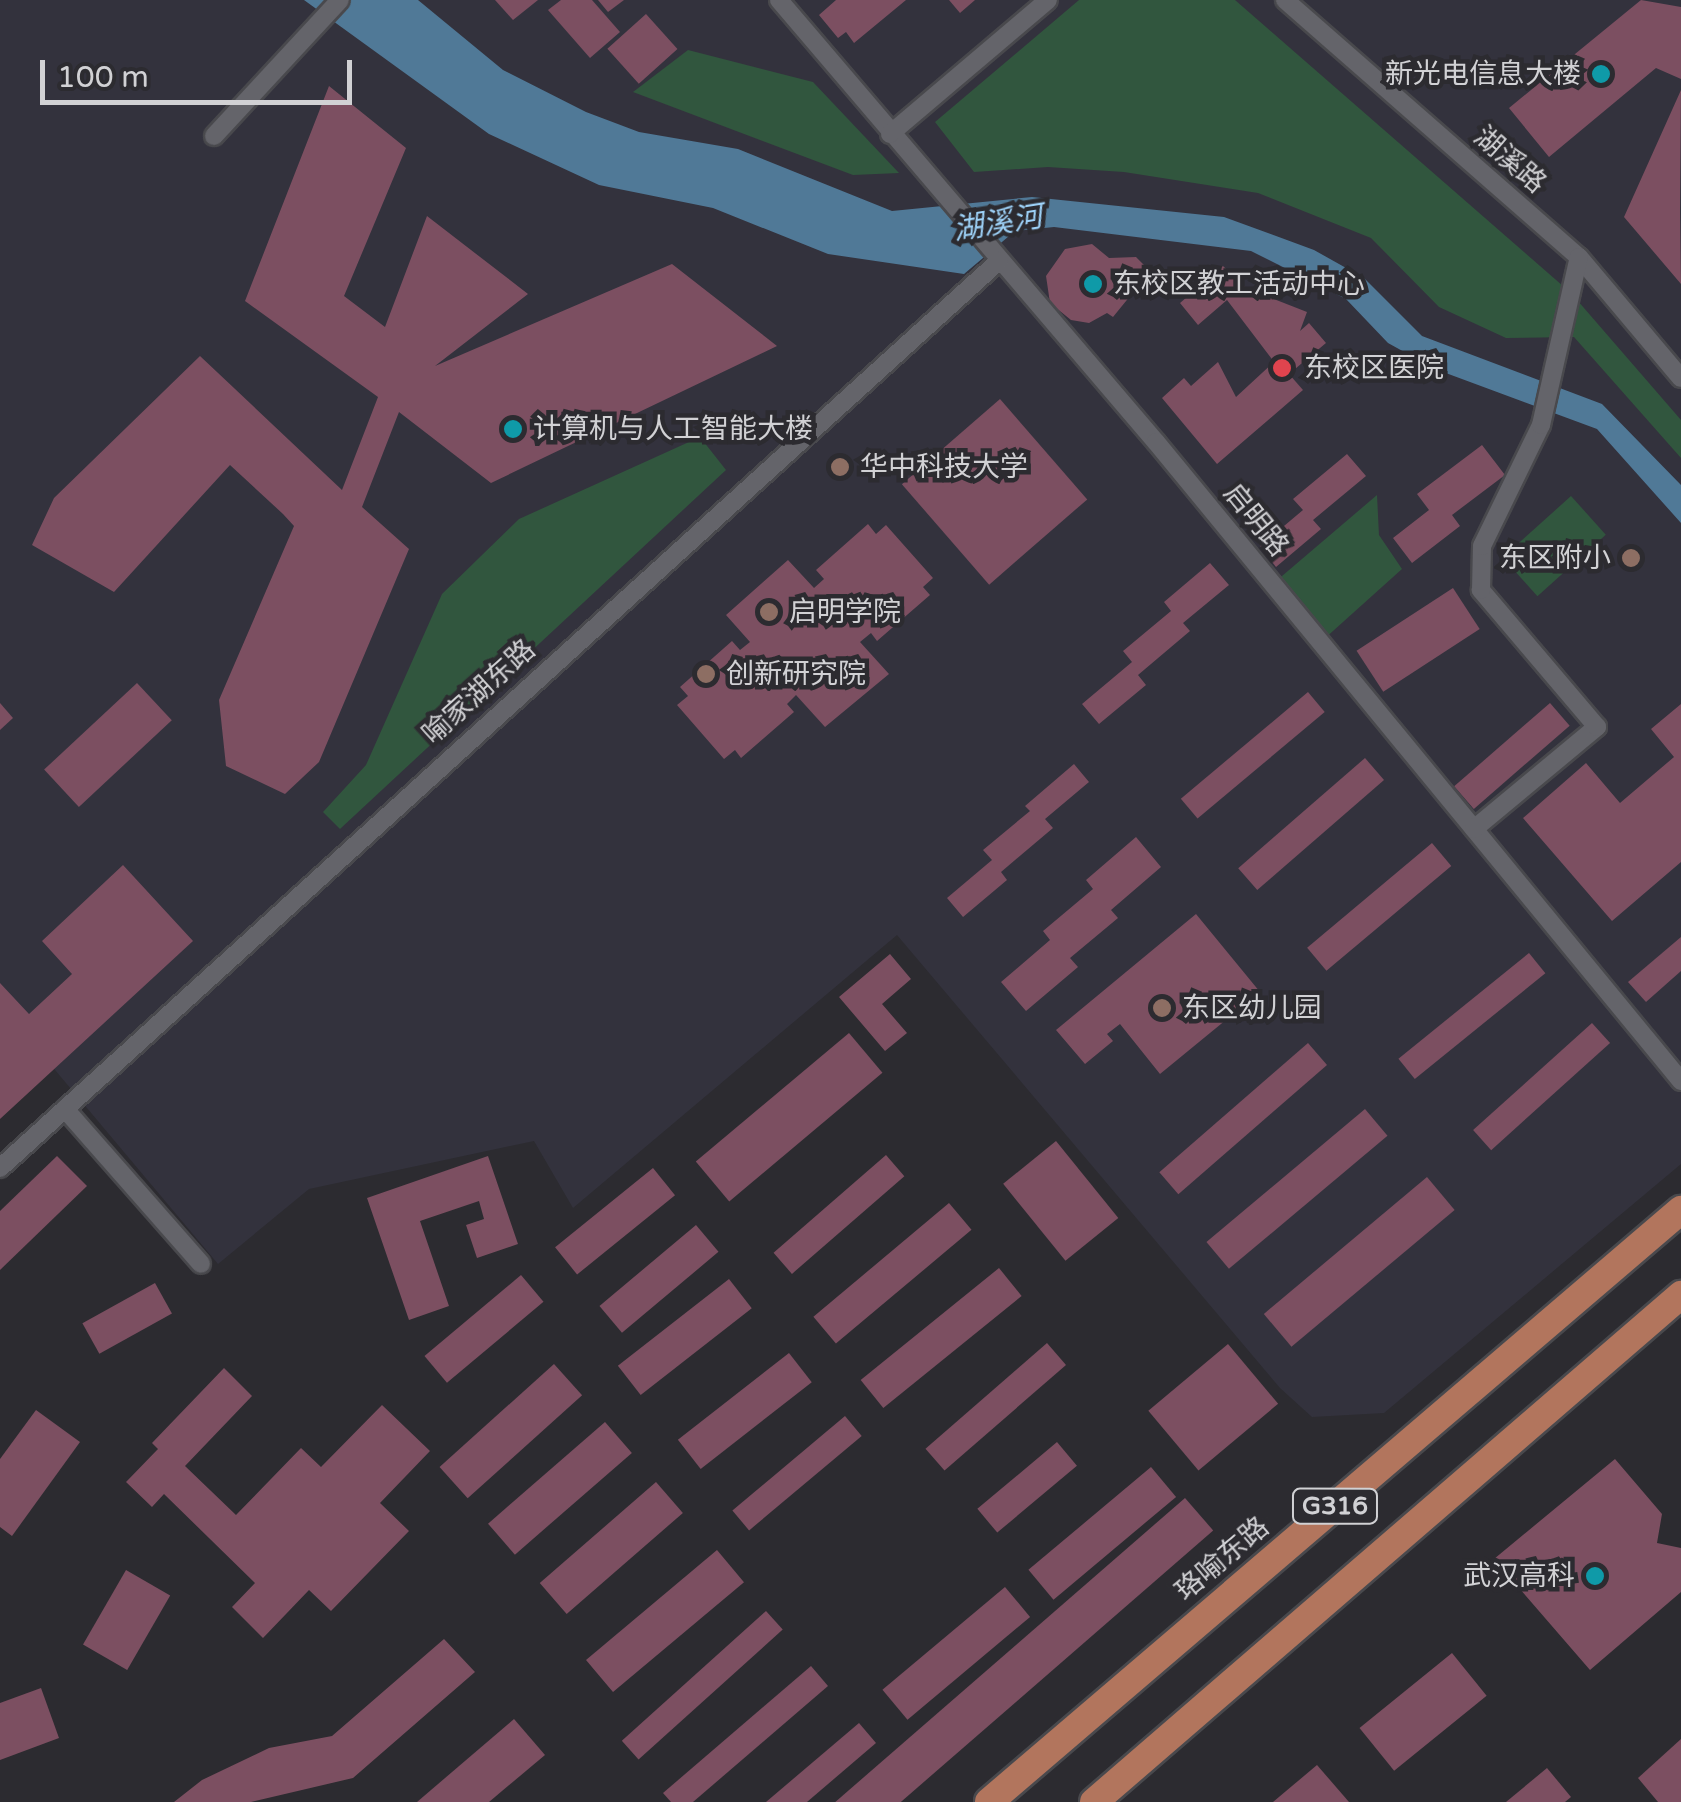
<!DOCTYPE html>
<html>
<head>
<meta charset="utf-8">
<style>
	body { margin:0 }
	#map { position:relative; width:1681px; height:1802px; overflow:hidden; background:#2c2b30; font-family:"Varela Round","Noto Sans SC",sans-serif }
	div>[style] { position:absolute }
	.built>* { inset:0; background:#33323d }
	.green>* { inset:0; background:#31563e; transform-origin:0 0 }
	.water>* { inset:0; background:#507997 }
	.building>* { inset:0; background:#7c4f61; transform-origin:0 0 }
	.roads { filter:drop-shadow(2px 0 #49494d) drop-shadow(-2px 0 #49494d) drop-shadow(0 2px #49494d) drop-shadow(0 -2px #49494d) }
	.minor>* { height:18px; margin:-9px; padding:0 9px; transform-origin:9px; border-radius:9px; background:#64646a }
	.trunk>* { height:28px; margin:-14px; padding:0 14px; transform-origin:14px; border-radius:14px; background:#b2755d }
	.dots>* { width:28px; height:28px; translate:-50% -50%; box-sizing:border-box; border:5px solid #2c2b30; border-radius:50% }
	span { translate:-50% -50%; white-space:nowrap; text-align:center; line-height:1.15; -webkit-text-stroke:9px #2c2b30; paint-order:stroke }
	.shield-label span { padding:2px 8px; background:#2c2b30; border:2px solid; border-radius:8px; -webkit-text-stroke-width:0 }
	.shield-label { font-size:25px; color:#d1d1d4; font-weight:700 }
	.poi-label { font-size:28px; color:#d1d1d4 }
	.right { translate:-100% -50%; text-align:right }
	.left { translate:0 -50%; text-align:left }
	.street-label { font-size:28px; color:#d1d1d4 }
	.water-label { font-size:30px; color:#9dd1f7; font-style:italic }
	.scale { position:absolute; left:40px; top:60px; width:312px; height:45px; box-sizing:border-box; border:5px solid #d1d1d4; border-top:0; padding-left:12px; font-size:30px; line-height:35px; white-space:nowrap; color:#d1d1d4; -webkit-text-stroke:8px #2c2b30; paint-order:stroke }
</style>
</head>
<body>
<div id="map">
	<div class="built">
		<i style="clip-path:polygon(0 0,1681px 0,1681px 1164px,1384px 1413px,1312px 1417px,1280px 1388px,897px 935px,573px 1208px,534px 1141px,309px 1189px,218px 1264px,50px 1064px,0 1107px)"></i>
	</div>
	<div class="green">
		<i style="clip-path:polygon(1079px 0,1235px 0,1571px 293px,1681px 420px,1681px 458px,1574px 337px,1506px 338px,1439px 307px,1371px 238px,1258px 193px,1124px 172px,1048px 167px,974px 172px,935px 122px)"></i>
		<i style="clip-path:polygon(688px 50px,813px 82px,899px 173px,853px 175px,633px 92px)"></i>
		<i style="clip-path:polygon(700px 437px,726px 470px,340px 829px,323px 812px,366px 765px,442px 594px,519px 519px)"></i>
		<i style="clip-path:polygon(1377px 495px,1379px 535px,1402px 569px,1323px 640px,1275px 582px)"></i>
		<i style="left:1571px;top:496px;width:52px;height:92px;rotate:48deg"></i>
	</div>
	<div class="water">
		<i style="clip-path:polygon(304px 0,418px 0,503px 70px,586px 112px,639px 132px,738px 149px,892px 211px,1032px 197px,1224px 217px,1314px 250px,1364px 278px,1422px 336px,1602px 404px,1681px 485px,1681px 523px,1597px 429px,1435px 369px,1388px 343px,1346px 299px,1251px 251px,1054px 227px,1015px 231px,964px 274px,828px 254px,713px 208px,599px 185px,489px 134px)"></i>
	</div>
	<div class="building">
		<i style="clip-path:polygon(495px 0,538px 0,513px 20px)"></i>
		<i style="clip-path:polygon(561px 0,592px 0,620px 32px,590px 58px,548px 10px)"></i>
		<i style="clip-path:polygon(598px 0,624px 0,608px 12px)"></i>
		<i style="clip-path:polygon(836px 0,906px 0,854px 43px,846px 32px,838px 38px,819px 15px)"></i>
		<i style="clip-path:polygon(949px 0,975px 0,960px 13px)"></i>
		<i style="clip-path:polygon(1641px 0,1681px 7px,1681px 79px,1656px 68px,1549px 157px,1509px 108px)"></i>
		<i style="left:646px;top:14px;width:47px;height:52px;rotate:48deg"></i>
		<i style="clip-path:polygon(329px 86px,406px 148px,344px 296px,385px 327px,427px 216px,528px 294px,435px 366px,672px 264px,777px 346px,491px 483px,399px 412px,362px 507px,409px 549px,319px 762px,285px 794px,226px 766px,219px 700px,294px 526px,283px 514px,230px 465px,114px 592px,32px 545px,54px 498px,200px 356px,342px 490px,378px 397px,245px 301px)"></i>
		<i style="clip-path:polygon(1681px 90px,1680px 211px,1681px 284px,1624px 217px)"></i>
		<i style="clip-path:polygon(1092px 244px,1109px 258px,1136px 257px,1145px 266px,1144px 279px,1113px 317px,1107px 313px,1089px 323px,1071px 320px,1050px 303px,1046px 276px,1065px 249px)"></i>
		<i style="clip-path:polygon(1223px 266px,1257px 299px,1261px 294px,1307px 312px,1300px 331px,1309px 323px,1326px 343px,1289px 374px,1303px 390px,1217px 464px,1162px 398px,1184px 378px,1191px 386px,1218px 362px,1236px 397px,1274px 362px,1227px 300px,1198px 325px,1180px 303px)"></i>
		<i style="left:1000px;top:399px;width:133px;height:130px;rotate:49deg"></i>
		<i style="clip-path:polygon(1482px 445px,1505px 475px,1452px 515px,1460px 526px,1412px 563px,1393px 538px,1429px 510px,1417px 494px)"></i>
		<i style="clip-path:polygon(1347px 454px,1366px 476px,1313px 520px,1321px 529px,1276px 567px,1260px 546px,1303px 510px,1293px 499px)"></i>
		<i style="clip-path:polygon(868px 524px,876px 534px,886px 525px,933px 578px,923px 587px,930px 595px,877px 641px,871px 633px,860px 642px,889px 674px,825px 727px,796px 695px,787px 704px,794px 712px,741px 758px,735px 750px,724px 759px,677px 705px,688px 696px,680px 687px,732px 641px,740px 650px,750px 642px,726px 615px,788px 560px,814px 588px,824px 579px,816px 570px)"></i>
		<i style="clip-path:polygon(1210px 563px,1229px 585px,1183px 623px,1190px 631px,1138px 675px,1146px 685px,1099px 724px,1082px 704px,1132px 662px,1123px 651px,1171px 611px,1164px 602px)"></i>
		<i style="left:1453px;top:588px;width:49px;height:115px;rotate:57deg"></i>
		<i style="left:137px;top:683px;width:51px;height:127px;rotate:47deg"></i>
		<i style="left:1308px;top:692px;width:26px;height:166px;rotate:50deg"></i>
		<i style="clip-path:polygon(0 703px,13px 718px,0 730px)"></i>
		<i style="left:1550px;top:703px;width:30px;height:127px;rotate:49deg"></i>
		<i style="clip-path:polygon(1681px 704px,1681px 862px,1612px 921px,1523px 818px,1586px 763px,1620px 803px,1674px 757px,1651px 729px)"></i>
		<i style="left:1365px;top:758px;width:29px;height:168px;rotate:49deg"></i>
		<i style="clip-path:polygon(1074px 764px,1089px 782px,1045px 819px,1053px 828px,1001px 872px,1007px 880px,963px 917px,947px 898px,992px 860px,983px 850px,1030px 811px,1025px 806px)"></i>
		<i style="clip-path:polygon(1136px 837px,1161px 867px,1111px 910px,1118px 918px,1070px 958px,1078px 967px,1026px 1011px,1001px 982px,1050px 940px,1043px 931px,1093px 889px,1086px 880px)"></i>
		<i style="left:1432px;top:843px;width:30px;height:163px;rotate:50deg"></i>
		<i style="clip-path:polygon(123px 865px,193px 941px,0 1119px,0 983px,29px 1014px,72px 974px,42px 941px)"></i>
		<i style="clip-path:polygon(1196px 914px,1260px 992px,1160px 1074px,1120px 1024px,1107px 1034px,1113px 1041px,1085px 1064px,1056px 1030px)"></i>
		<i style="clip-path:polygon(1681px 937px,1681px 971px,1646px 1002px,1628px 982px)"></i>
		<i style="left:1529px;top:953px;width:26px;height:168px;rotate:51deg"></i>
		<i style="clip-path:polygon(890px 954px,911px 979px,882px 1004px,907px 1033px,885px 1051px,839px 997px)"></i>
		<i style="left:1592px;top:1023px;width:27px;height:160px;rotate:48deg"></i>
		<i style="left:849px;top:1033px;width:52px;height:200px;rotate:50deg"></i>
		<i style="left:1308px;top:1043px;width:29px;height:197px;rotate:49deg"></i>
		<i style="left:1365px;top:1109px;width:35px;height:207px;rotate:50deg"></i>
		<i style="left:1056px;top:1141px;width:99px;height:68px;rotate:51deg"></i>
		<i style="left:886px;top:1155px;width:28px;height:149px;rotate:49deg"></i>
		<i style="clip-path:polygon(57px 1156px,87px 1186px,0 1270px,0 1211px)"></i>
		<i style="clip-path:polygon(488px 1156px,518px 1244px,477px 1258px,466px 1225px,484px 1219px,479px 1201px,420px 1221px,449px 1306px,409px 1320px,367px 1198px)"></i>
		<i style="left:653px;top:1168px;width:35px;height:126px;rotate:51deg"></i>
		<i style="left:1427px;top:1177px;width:43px;height:213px;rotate:50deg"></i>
		<i style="left:949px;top:1203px;width:35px;height:177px;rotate:50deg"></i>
		<i style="left:696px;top:1225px;width:35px;height:126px;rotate:50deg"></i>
		<i style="left:999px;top:1268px;width:36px;height:178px;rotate:51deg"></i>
		<i style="left:521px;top:1275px;width:35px;height:126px;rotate:50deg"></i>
		<i style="left:729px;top:1279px;width:37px;height:141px;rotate:52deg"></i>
		<i style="left:155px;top:1283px;width:35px;height:83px;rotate:61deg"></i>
		<i style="left:1047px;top:1343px;width:29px;height:161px;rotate:49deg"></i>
		<i style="left:1228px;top:1344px;width:78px;height:104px;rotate:50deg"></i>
		<i style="left:789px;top:1353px;width:37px;height:141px;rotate:52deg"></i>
		<i style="left:554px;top:1364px;width:42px;height:154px;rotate:48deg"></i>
		<i style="clip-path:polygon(224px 1368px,252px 1396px,185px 1466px,236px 1515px,301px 1448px,321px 1467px,382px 1405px,430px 1451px,380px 1503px,409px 1531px,331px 1611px,309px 1590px,263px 1638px,232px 1607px,255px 1583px,164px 1494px,152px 1507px,126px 1482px,158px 1449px,152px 1443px)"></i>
		<i style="clip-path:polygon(36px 1410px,80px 1442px,12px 1536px,0 1527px,0 1459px)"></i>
		<i style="left:845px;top:1416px;width:26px;height:147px;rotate:50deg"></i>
		<i style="left:605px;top:1422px;width:41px;height:155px;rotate:49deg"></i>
		<i style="left:1057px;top:1442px;width:31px;height:104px;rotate:50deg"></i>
		<i style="clip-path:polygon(1615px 1459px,1662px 1514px,1657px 1543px,1681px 1548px,1681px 1592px,1590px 1670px,1494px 1559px)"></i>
		<i style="left:1151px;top:1467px;width:39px;height:160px;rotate:50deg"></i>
		<i style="left:656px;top:1482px;width:41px;height:154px;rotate:49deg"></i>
		<i style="left:1185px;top:1498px;width:43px;height:468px;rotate:49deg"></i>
		<i style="left:717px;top:1550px;width:42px;height:171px;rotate:50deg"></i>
		<i style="left:126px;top:1570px;width:51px;height:86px;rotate:30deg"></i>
		<i style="left:1005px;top:1587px;width:39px;height:160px;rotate:50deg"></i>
		<i style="left:766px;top:1611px;width:25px;height:194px;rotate:48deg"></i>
		<i style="clip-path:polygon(444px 1639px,475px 1672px,353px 1778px,251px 1802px,174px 1802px,202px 1780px,269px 1748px,332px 1736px)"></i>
		<i style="left:1452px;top:1653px;width:55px;height:119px;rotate:51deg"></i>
		<i style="clip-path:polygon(811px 1666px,828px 1686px,693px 1802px,671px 1802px,663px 1793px)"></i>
		<i style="clip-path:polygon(41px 1688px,59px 1738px,0 1760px,0 1703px)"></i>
		<i style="clip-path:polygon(514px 1719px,545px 1755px,489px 1802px,417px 1802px)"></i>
		<i style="clip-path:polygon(859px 1723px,876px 1743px,807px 1802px,766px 1802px)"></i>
		<i style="clip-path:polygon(1681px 1739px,1681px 1802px,1658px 1802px,1638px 1778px)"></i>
		<i style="clip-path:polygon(1317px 1765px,1349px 1802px,1273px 1802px)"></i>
		<i style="clip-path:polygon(1547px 1768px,1571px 1797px,1565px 1802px,1506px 1802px)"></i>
	</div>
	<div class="roads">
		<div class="minor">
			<i style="left:779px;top:0;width:581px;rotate:49.54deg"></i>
			<i style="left:1156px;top:442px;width:827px;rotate:50.59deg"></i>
			<i style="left:1285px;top:0;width:390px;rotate:41.2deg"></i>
			<i style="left:1579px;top:257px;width:158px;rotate:49.9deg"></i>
			<i style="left:890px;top:134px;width:207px;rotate:-40.3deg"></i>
			<i style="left:214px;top:136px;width:185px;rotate:-47.2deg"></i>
			<i style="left:1474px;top:829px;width:160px;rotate:-39.7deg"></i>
			<i style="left:1597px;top:727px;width:180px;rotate:-130.3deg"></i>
			<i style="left:1481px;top:590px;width:44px;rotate:-88.7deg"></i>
			<i style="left:1482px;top:546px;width:135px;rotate:-64deg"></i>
			<i style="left:1541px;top:425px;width:172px;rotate:-77.3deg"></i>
			<i style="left:65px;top:1109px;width:206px;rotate:48.7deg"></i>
			<i style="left:0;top:1168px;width:1349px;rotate:-42.24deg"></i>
		</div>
		<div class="trunk">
			<i style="left:989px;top:1802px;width:911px;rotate:-40.55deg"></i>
			<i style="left:1094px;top:1802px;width:776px;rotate:-40.82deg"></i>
		</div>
	</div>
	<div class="dots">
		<i style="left:1601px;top:74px;background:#0f9aa8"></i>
		<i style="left:1093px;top:284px;background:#0f9aa8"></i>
		<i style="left:1282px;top:368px;background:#e0444e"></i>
		<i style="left:513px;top:429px;background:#0f9aa8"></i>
		<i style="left:840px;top:467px;background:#8d6e63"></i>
		<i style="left:1631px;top:558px;background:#8d6e63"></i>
		<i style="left:769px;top:612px;background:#8d6e63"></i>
		<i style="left:706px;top:674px;background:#8d6e63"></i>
		<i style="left:1162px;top:1008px;background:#8d6e63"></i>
		<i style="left:1595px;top:1576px;background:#0f9aa8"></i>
	</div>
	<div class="shield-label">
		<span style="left:1335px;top:1506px">G316</span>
	</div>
	<div class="poi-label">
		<span class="right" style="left:1581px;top:74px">新光电信息大楼</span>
		<span class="left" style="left:1113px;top:284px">东校区教工活动中心</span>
		<span class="left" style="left:1304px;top:368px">东校区医院</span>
		<span class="left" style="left:533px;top:429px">计算机与人工智能大楼</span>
		<span class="left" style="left:860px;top:467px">华中科技大学</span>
		<span class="right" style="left:1611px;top:558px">东区附小</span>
		<span class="left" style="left:789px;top:612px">启明学院</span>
		<span class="left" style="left:726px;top:674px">创新研究院</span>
		<span class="left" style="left:1182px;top:1008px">东区幼儿园</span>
		<span class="right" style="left:1575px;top:1576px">武汉高科</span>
	</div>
	<div class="street-label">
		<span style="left:1510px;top:160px;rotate:41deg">湖溪路</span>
		<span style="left:1256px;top:520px;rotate:51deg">启明路</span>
		<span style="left:479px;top:692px;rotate:-42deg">喻家湖东路</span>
		<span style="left:1222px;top:1559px;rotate:-40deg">珞喻东路</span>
	</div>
	<div class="water-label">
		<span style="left:998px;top:224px;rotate:-9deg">湖溪河</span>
	</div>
	<div class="scale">100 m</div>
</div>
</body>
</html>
